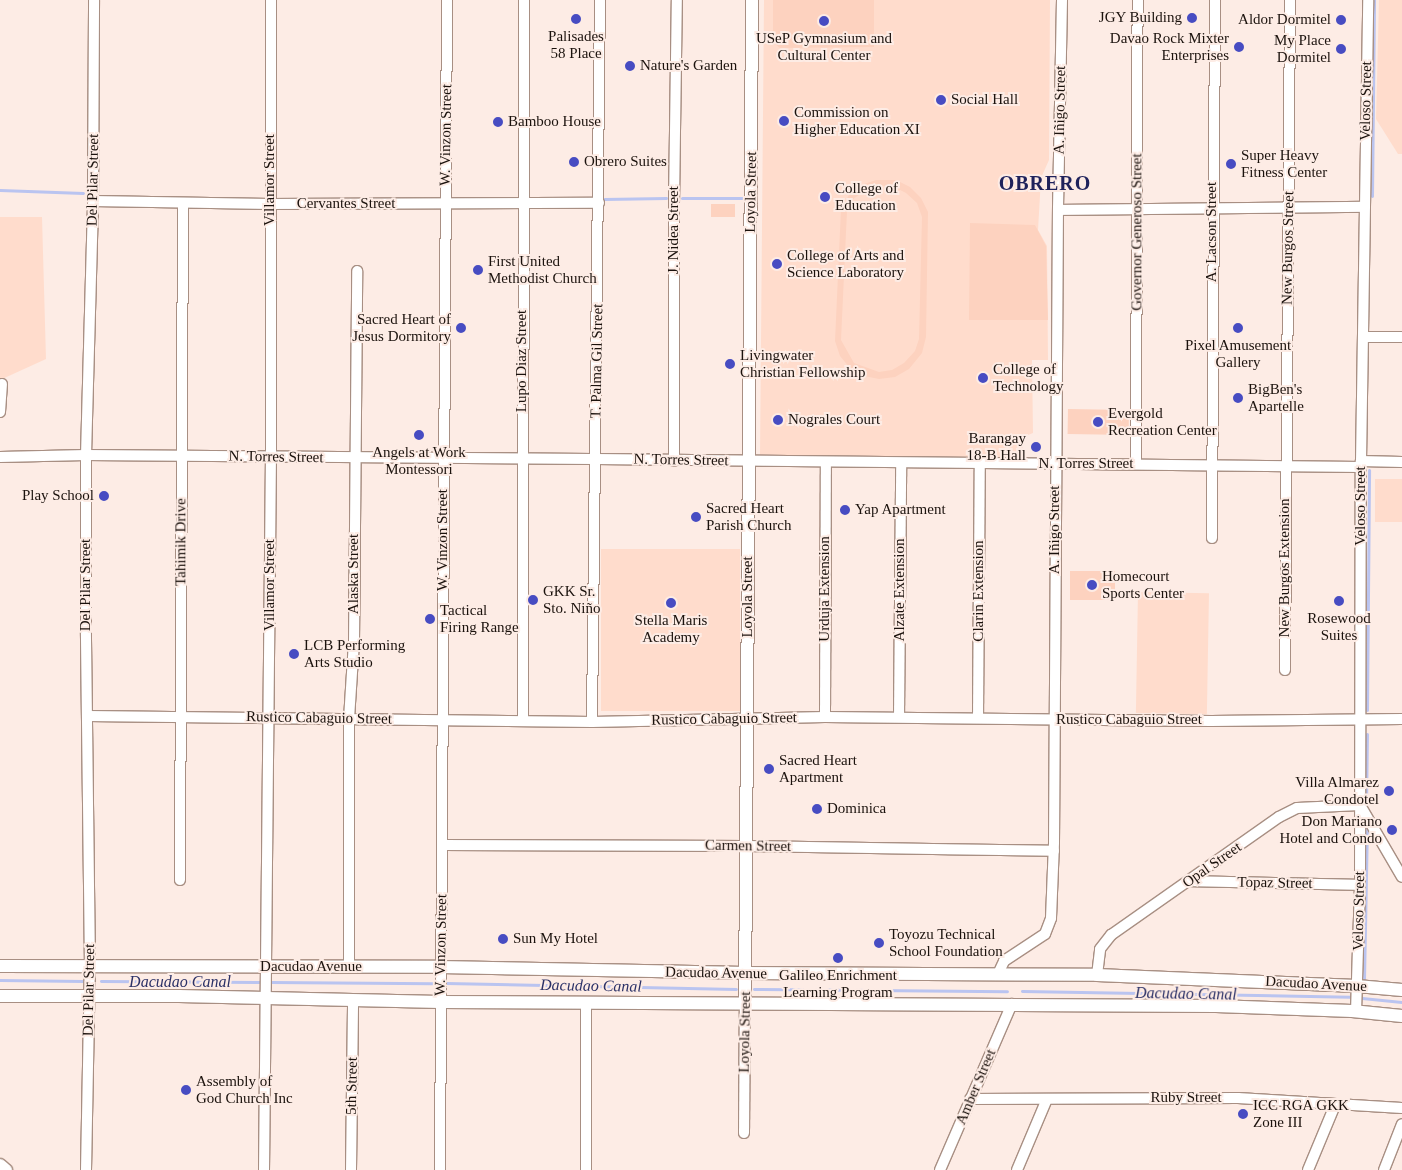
<!DOCTYPE html>
<html>
<head>
<meta charset="utf-8">
<style>
	body { margin:0 }
	#map { position:relative; width:1402px; height:1170px; overflow:hidden; background:#fdece5; font-family:"Times New Roman",serif }
	div>[style] { position:absolute }
	.built>* { inset:0; background:#ffdccc; transform-origin:0 0 }
	.green>* { inset:0; background:#fdd2bf; transform-origin:0 0 }
	.stream>* { height:3px; margin:-1.5px; padding:0 1.5px; transform-origin:1.5px; border-radius:1.5px; background:#bac4f0 }
	.roads { filter:drop-shadow(1px 0 #a88f83) drop-shadow(-1px 0 #a88f83) drop-shadow(0 1px #a88f83) drop-shadow(0 -1px #a88f83) }
	.minor>* { height:10px; margin:-5px; padding:0 5px; transform-origin:5px; border-radius:5px; background:#fff }
	.major>* { height:12px; margin:-6px; padding:0 6px; transform-origin:6px; border-radius:6px; background:#fff }
	.dots>* { width:14px; height:14px; translate:-50% -50%; box-sizing:border-box; border:2px solid #fdece5; border-radius:50% }
	span { translate:-50% -50%; white-space:nowrap; text-align:center; line-height:1.15; -webkit-text-stroke:4px #fdece5; paint-order:stroke }
	.poi-label { font-size:15px; color:#1b120d }
	.right { translate:-100% -50%; text-align:right }
	.left { translate:0 -50%; text-align:left }
	.street-label { font-size:15px; color:#1b120d }
	.water-label { font-size:16px; color:#2b3167; font-style:italic }
	.district-label { font-size:20px; color:#1f225b; font-weight:700; letter-spacing:1px }
</style>
</head>
<body>
<div id="map">
	<div class="built">
		<i style="clip-path:polygon(764px 0,1050px 0,1049px 160px,1041px 178px,1038px 230px,1047px 246px,1048px 360px,1032px 360px,1033px 433px,1023px 437px,1022px 459px,760px 455px)"></i>
		<i style="clip-path:polygon(1379px 0,1402px 0,1402px 154px,1398px 154px,1376px 119px)"></i>
		<i style="clip-path:polygon(0 217px,42px 217px,46px 359px,0 380px)"></i>
		<i style="left:1375px;top:479px;width:27px;height:43px"></i>
		<i style="left:740px;top:549px;width:162px;height:139px;rotate:90deg"></i>
		<i style="left:1138px;top:592px;width:71px;height:121px;rotate:1deg"></i>
	</div>
	<div class="green">
		<i style="clip-path:polygon(773px 0,874px 0,874px 47px,780px 48px,773px 42px)"></i>
		<i style="clip-path:polygon(evenodd,876px 180px,896px 180px,910px 187px,921px 198px,928px 212px,926px 337px,922px 353px,909px 369px,895px 377px,879px 379px,864px 376px,850px 368px,840px 356px,835px 341px,841px 209px,849px 195px,861px 185px,876px 180px,878px 185px,894px 187px,906px 193px,917px 203px,922px 217px,919px 339px,915px 351px,904px 363px,892px 370px,879px 372px,854px 363px,841px 340px,847px 211px,853px 199px,866px 190px,878px 185px)"></i>
		<i style="left:711px;top:204px;width:24px;height:13px"></i>
		<i style="clip-path:polygon(970px 223px,1035px 225px,1046px 246px,1048px 320px,969px 320px)"></i>
		<i style="left:1068px;top:409px;width:61px;height:25px;rotate:1deg"></i>
		<i style="left:1070px;top:571px;width:45px;height:29px"></i>
	</div>
	<div class="stream">
		<i style="left:0;top:190px;width:83px;rotate:2.1deg"></i>
		<i style="left:1372px;top:196px;width:196px;rotate:-89.4deg"></i>
		<i style="left:682px;top:198px;width:61px"></i>
		<i style="left:604px;top:199px;width:62px;rotate:-0.9deg"></i>
		<i style="left:1367px;top:710px;width:240px;rotate:-89.5deg"></i>
		<i style="left:1366px;top:805px;width:71px;rotate:-89.2deg"></i>
		<i style="left:0;top:980px;width:83px;rotate:0.7deg"></i>
		<i style="left:1364px;top:980px;width:158px;rotate:-88.9deg"></i>
		<i style="left:101px;top:981px;width:159px;rotate:0.4deg"></i>
		<i style="left:271px;top:982px;width:162px;rotate:0.4deg"></i>
		<i style="left:446px;top:983px;width:290px;rotate:1.2deg"></i>
		<i style="left:754px;top:989px;width:253px;rotate:0.5deg"></i>
		<i style="left:1022px;top:991px;width:328px;rotate:1deg"></i>
		<i style="left:1362px;top:998px;width:40px;rotate:5.7deg"></i>
	</div>
	<div class="roads">
		<div class="minor">
			<i style="left:93px;top:201px;width:177px;rotate:1deg"></i>
			<i style="left:270px;top:204px;width:329px;rotate:-0.2deg"></i>
			<i style="left:1058px;top:210px;width:307px;rotate:-0.6deg"></i>
			<i style="left:1363px;top:337px;width:39px"></i>
			<i style="left:0;top:412px;width:28px;rotate:-86deg"></i>
			<i style="left:0;top:457px;width:86px;rotate:-1.3deg"></i>
			<i style="left:86px;top:455px;width:510px;rotate:0.45deg"></i>
			<i style="left:596px;top:459px;width:765px;rotate:0.6deg"></i>
			<i style="left:674px;top:461px;width:258px;rotate:-90deg"></i>
			<i style="left:674px;top:203px;width:203px;rotate:-89.2deg"></i>
			<i style="left:1361px;top:461px;width:41px;rotate:1.4deg"></i>
			<i style="left:1136px;top:464px;width:464px;rotate:-89.8deg"></i>
			<i style="left:1212px;top:538px;width:538px;rotate:-89.68deg"></i>
			<i style="left:1285px;top:670px;width:670px;rotate:-89.57deg"></i>
			<i style="left:88px;top:716px;width:504px;rotate:0.68deg"></i>
			<i style="left:592px;top:722px;width:233px;rotate:-1.2deg"></i>
			<i style="left:825px;top:717px;width:386px;rotate:0.6deg"></i>
			<i style="left:1211px;top:721px;width:191px;rotate:-0.6deg"></i>
			<i style="left:825px;top:717px;width:255px;rotate:-89.8deg"></i>
			<i style="left:899px;top:717px;width:254px;rotate:-89.5deg"></i>
			<i style="left:978px;top:718px;width:255px;rotate:-89.6deg"></i>
			<i style="left:523px;top:721px;width:721px;rotate:-89.92deg"></i>
			<i style="left:592px;top:722px;width:722px;rotate:-89.37deg"></i>
			<i style="left:442px;top:845px;width:304px;rotate:0.2deg"></i>
			<i style="left:746px;top:846px;width:308px;rotate:0.9deg"></i>
			<i style="left:180px;top:880px;width:676px;rotate:-89.75deg"></i>
			<i style="left:1190px;top:881px;width:170px;rotate:1.3deg"></i>
			<i style="left:349px;top:967px;width:248px;rotate:-90deg"></i>
			<i style="left:349px;top:719px;width:77px;rotate:-86.3deg"></i>
			<i style="left:354px;top:642px;width:371px;rotate:-89.5deg"></i>
			<i style="left:998px;top:974px;width:14px;rotate:-65deg"></i>
			<i style="left:1004px;top:961px;width:49px;rotate:-33.4deg"></i>
			<i style="left:1045px;top:934px;width:17px;rotate:-69deg"></i>
			<i style="left:1051px;top:918px;width:76px;rotate:-87.7deg"></i>
			<i style="left:1054px;top:842px;width:634px;rotate:-89.64deg"></i>
			<i style="left:1058px;top:208px;width:208px;rotate:-88.9deg"></i>
			<i style="left:1097px;top:975px;width:26px;rotate:-83deg"></i>
			<i style="left:1100px;top:949px;width:18px;rotate:-52deg"></i>
			<i style="left:1111px;top:935px;width:205px;rotate:-35.1deg"></i>
			<i style="left:1279px;top:817px;width:20px;rotate:-27deg"></i>
			<i style="left:1297px;top:808px;width:63px;rotate:-2.7deg"></i>
			<i style="left:1360px;top:805px;width:83px;rotate:59.7deg"></i>
			<i style="left:1356px;top:1012px;width:127px;rotate:-88.2deg"></i>
			<i style="left:1360px;top:885px;width:424px;rotate:-89.9deg"></i>
			<i style="left:1361px;top:461px;width:461px;rotate:-89.1deg"></i>
			<i style="left:970px;top:1099px;width:268px;rotate:-0.2deg"></i>
			<i style="left:1238px;top:1098px;width:164px;rotate:3.5deg"></i>
			<i style="left:744px;top:1133px;width:129px;rotate:-89.6deg"></i>
			<i style="left:86px;top:1170px;width:203px;rotate:-88.9deg"></i>
			<i style="left:90px;top:967px;width:342px;rotate:-90.7deg"></i>
			<i style="left:86px;top:625px;width:170px;rotate:-90deg"></i>
			<i style="left:86px;top:455px;width:254px;rotate:-88.4deg"></i>
			<i style="left:93px;top:201px;width:201px;rotate:-89.7deg"></i>
			<i style="left:264px;top:1170px;width:713px;rotate:-89.44deg"></i>
			<i style="left:271px;top:457px;width:457px;rotate:-90deg"></i>
			<i style="left:351px;top:1170px;width:169px;rotate:-89.3deg"></i>
			<i style="left:440px;top:1170px;width:1170px;rotate:-89.66deg"></i>
			<i style="left:586px;top:1170px;width:167px;rotate:-90deg"></i>
			<i style="left:940px;top:1170px;width:181px;rotate:-66.6deg"></i>
			<i style="left:1017px;top:1170px;width:77px;rotate:-67.1deg"></i>
			<i style="left:1308px;top:1170px;width:70px;rotate:-67.4deg"></i>
			<i style="left:1384px;top:1170px;width:49px;rotate:-68.6deg"></i>
		</div>
		<div class="major">
			<i style="left:0;top:966px;width:440px;rotate:0.1deg"></i>
			<i style="left:440px;top:967px;width:306px;rotate:1.1deg"></i>
			<i style="left:746px;top:973px;width:351px;rotate:0.3deg"></i>
			<i style="left:1097px;top:975px;width:260px;rotate:2.4deg"></i>
			<i style="left:1357px;top:986px;width:45px;rotate:5.1deg"></i>
			<i style="left:0;top:996px;width:179px"></i>
			<i style="left:179px;top:996px;width:261px;rotate:1.3deg"></i>
			<i style="left:440px;top:1002px;width:776px;rotate:0.3deg"></i>
			<i style="left:1216px;top:1006px;width:136px;rotate:2.1deg"></i>
			<i style="left:1352px;top:1011px;width:50px;rotate:5.7deg"></i>
			<i style="left:745px;top:1004px;width:1004px;rotate:-89.6deg"></i>
			<i style="left:0;top:1165px;width:8px;rotate:40deg"></i>
		</div>
	</div>
	<div class="dots">
		<i style="left:1192px;top:18px;background:#474cc2"></i>
		<i style="left:576px;top:19px;background:#474cc2"></i>
		<i style="left:1341px;top:20px;background:#474cc2"></i>
		<i style="left:824px;top:21px;background:#474cc2"></i>
		<i style="left:1239px;top:47px;background:#474cc2"></i>
		<i style="left:1341px;top:49px;background:#474cc2"></i>
		<i style="left:630px;top:66px;background:#474cc2"></i>
		<i style="left:941px;top:100px;background:#474cc2"></i>
		<i style="left:784px;top:121px;background:#474cc2"></i>
		<i style="left:498px;top:122px;background:#474cc2"></i>
		<i style="left:574px;top:162px;background:#474cc2"></i>
		<i style="left:1231px;top:164px;background:#474cc2"></i>
		<i style="left:825px;top:197px;background:#474cc2"></i>
		<i style="left:777px;top:264px;background:#474cc2"></i>
		<i style="left:478px;top:270px;background:#474cc2"></i>
		<i style="left:461px;top:328px;background:#474cc2"></i>
		<i style="left:1238px;top:328px;background:#474cc2"></i>
		<i style="left:730px;top:364px;background:#474cc2"></i>
		<i style="left:983px;top:378px;background:#474cc2"></i>
		<i style="left:1238px;top:398px;background:#474cc2"></i>
		<i style="left:778px;top:420px;background:#474cc2"></i>
		<i style="left:1098px;top:422px;background:#474cc2"></i>
		<i style="left:419px;top:435px;background:#474cc2"></i>
		<i style="left:1036px;top:447px;background:#474cc2"></i>
		<i style="left:104px;top:496px;background:#474cc2"></i>
		<i style="left:845px;top:510px;background:#474cc2"></i>
		<i style="left:696px;top:517px;background:#474cc2"></i>
		<i style="left:1092px;top:585px;background:#474cc2"></i>
		<i style="left:533px;top:600px;background:#474cc2"></i>
		<i style="left:1339px;top:601px;background:#474cc2"></i>
		<i style="left:671px;top:603px;background:#474cc2"></i>
		<i style="left:430px;top:619px;background:#474cc2"></i>
		<i style="left:294px;top:654px;background:#474cc2"></i>
		<i style="left:769px;top:769px;background:#474cc2"></i>
		<i style="left:1389px;top:791px;background:#474cc2"></i>
		<i style="left:817px;top:809px;background:#474cc2"></i>
		<i style="left:1392px;top:830px;background:#474cc2"></i>
		<i style="left:503px;top:939px;background:#474cc2"></i>
		<i style="left:879px;top:943px;background:#474cc2"></i>
		<i style="left:838px;top:958px;background:#474cc2"></i>
		<i style="left:186px;top:1090px;background:#474cc2"></i>
		<i style="left:1243px;top:1114px;background:#474cc2"></i>
	</div>
	<div class="poi-label">
		<span class="right" style="left:1182px;top:18px">JGY Building</span>
		<span class="right" style="left:1331px;top:20px">Aldor Dormitel</span>
		<span style="left:576px;top:45px">Palisades<br>58 Place</span>
		<span style="left:824px;top:47px">USeP Gymnasium and<br>Cultural Center</span>
		<span class="right" style="left:1229px;top:47px">Davao Rock Mixter<br>Enterprises</span>
		<span class="right" style="left:1331px;top:49px">My Place<br>Dormitel</span>
		<span class="left" style="left:640px;top:66px">Nature's Garden</span>
		<span class="left" style="left:951px;top:100px">Social Hall</span>
		<span class="left" style="left:794px;top:121px">Commission on<br>Higher Education XI</span>
		<span class="left" style="left:508px;top:122px">Bamboo House</span>
		<span class="left" style="left:1241px;top:164px">Super Heavy<br>Fitness Center</span>
		<span class="left" style="left:584px;top:162px">Obrero Suites</span>
		<span class="left" style="left:835px;top:197px">College of<br>Education</span>
		<span class="left" style="left:787px;top:264px">College of Arts and<br>Science Laboratory</span>
		<span class="left" style="left:488px;top:270px">First United<br>Methodist Church</span>
		<span class="right" style="left:451px;top:328px">Sacred Heart of<br>Jesus Dormitory</span>
		<span style="left:1238px;top:354px">Pixel Amusement<br>Gallery</span>
		<span class="left" style="left:740px;top:364px">Livingwater<br>Christian Fellowship</span>
		<span class="left" style="left:993px;top:378px">College of<br>Technology</span>
		<span class="left" style="left:1248px;top:398px">BigBen's<br>Apartelle</span>
		<span class="left" style="left:1108px;top:422px">Evergold<br>Recreation Center</span>
		<span class="left" style="left:788px;top:420px">Nograles Court</span>
		<span class="right" style="left:1026px;top:447px">Barangay<br>18-B Hall</span>
		<span style="left:419px;top:461px">Angels at Work<br>Montessori</span>
		<span class="right" style="left:94px;top:496px">Play School</span>
		<span class="left" style="left:706px;top:517px">Sacred Heart<br>Parish Church</span>
		<span class="left" style="left:855px;top:510px">Yap Apartment</span>
		<span class="left" style="left:1102px;top:585px">Homecourt<br>Sports Center</span>
		<span class="left" style="left:543px;top:600px">GKK Sr.<br>Sto. Niño</span>
		<span class="left" style="left:440px;top:619px">Tactical<br>Firing Range</span>
		<span style="left:1339px;top:627px">Rosewood<br>Suites</span>
		<span style="left:671px;top:629px">Stella Maris<br>Academy</span>
		<span class="left" style="left:304px;top:654px">LCB Performing<br>Arts Studio</span>
		<span class="left" style="left:779px;top:769px">Sacred Heart<br>Apartment</span>
		<span class="right" style="left:1379px;top:791px">Villa Almarez<br>Condotel</span>
		<span class="left" style="left:827px;top:809px">Dominica</span>
		<span class="right" style="left:1382px;top:830px">Don Mariano<br>Hotel and Condo</span>
		<span class="left" style="left:889px;top:943px">Toyozu Technical<br>School Foundation</span>
		<span class="left" style="left:513px;top:939px">Sun My Hotel</span>
		<span style="left:838px;top:984px">Galileo Enrichment<br>Learning Program</span>
		<span class="left" style="left:196px;top:1090px">Assembly of<br>God Church Inc</span>
		<span class="left" style="left:1253px;top:1114px">ICC RGA GKK<br>Zone III</span>
	</div>
	<div class="street-label">
		<span style="left:1366px;top:101px;rotate:-89deg">Veloso Street</span>
		<span style="left:1060px;top:110px;rotate:-89deg">A. Iñigo Street</span>
		<span style="left:446px;top:135px;rotate:-89deg">W. Vinzon Street</span>
		<span style="left:93px;top:180px;rotate:-89deg">Del Pilar Street</span>
		<span style="left:270px;top:180px;rotate:-90deg">Villamor Street</span>
		<span style="left:751px;top:192px;rotate:-89deg">Loyola Street</span>
		<span style="left:346px;top:204px">Cervantes Street</span>
		<span style="left:674px;top:230px;rotate:-90deg">J. Nidea Street</span>
		<span style="left:1137px;top:232px;rotate:-90deg">Governor Generoso Street</span>
		<span style="left:1212px;top:232px;rotate:-90deg">A. Lacson Street</span>
		<span style="left:1288px;top:248px;rotate:-89deg">New Burgos Street</span>
		<span style="left:522px;top:361px;rotate:-90deg">Lupo Diaz Street</span>
		<span style="left:597px;top:361px;rotate:-89deg">T. Palma Gil Street</span>
		<span style="left:276px;top:457px;rotate:1deg">N. Torres Street</span>
		<span style="left:681px;top:460px;rotate:1deg">N. Torres Street</span>
		<span style="left:1086px;top:464px">N. Torres Street</span>
		<span style="left:1361px;top:506px;rotate:-90deg">Veloso Street</span>
		<span style="left:1055px;top:530px;rotate:-90deg">A. Iñigo Street</span>
		<span style="left:443px;top:540px;rotate:-90deg">W. Vinzon Street</span>
		<span style="left:181px;top:542px;rotate:-90deg">Tahimik Drive</span>
		<span style="left:1285px;top:568px;rotate:-90deg">New Burgos Extension</span>
		<span style="left:354px;top:574px;rotate:-90deg">Alaska Street</span>
		<span style="left:86px;top:585px;rotate:-90deg">Del Pilar Street</span>
		<span style="left:270px;top:585px;rotate:-90deg">Villamor Street</span>
		<span style="left:825px;top:589px;rotate:-90deg">Urduja Extension</span>
		<span style="left:900px;top:590px;rotate:-90deg">Alzate Extension</span>
		<span style="left:979px;top:591px;rotate:-90deg">Clarin Extension</span>
		<span style="left:748px;top:597px;rotate:-90deg">Loyola Street</span>
		<span style="left:319px;top:718px;rotate:1deg">Rustico Cabaguio Street</span>
		<span style="left:724px;top:719px;rotate:-1deg">Rustico Cabaguio Street</span>
		<span style="left:1129px;top:720px">Rustico Cabaguio Street</span>
		<span style="left:748px;top:846px;rotate:1deg">Carmen Street</span>
		<span style="left:1212px;top:865px;rotate:-35deg">Opal Street</span>
		<span style="left:1275px;top:883px;rotate:1deg">Topaz Street</span>
		<span style="left:1359px;top:911px;rotate:-89deg">Veloso Street</span>
		<span style="left:441px;top:945px;rotate:-89deg">W. Vinzon Street</span>
		<span style="left:311px;top:967px">Dacudao Avenue</span>
		<span style="left:716px;top:973px;rotate:1deg">Dacudao Avenue</span>
		<span style="left:1316px;top:984px;rotate:3deg">Dacudao Avenue</span>
		<span style="left:89px;top:990px;rotate:-89deg">Del Pilar Street</span>
		<span style="left:745px;top:1032px;rotate:-89deg">Loyola Street</span>
		<span style="left:352px;top:1086px;rotate:-89deg">5th Street</span>
		<span style="left:976px;top:1087px;rotate:-67deg">Amber Street</span>
		<span style="left:1186px;top:1098px">Ruby Street</span>
	</div>
	<div class="water-label">
		<span style="left:180px;top:982px">Dacudao Canal</span>
		<span style="left:591px;top:986px;rotate:1deg">Dacudao Canal</span>
		<span style="left:1186px;top:994px;rotate:1deg">Dacudao Canal</span>
	</div>
	<div class="district-label">
		<span style="left:1045px;top:183px">OBRERO</span>
	</div>
</div>
</body>
</html>
